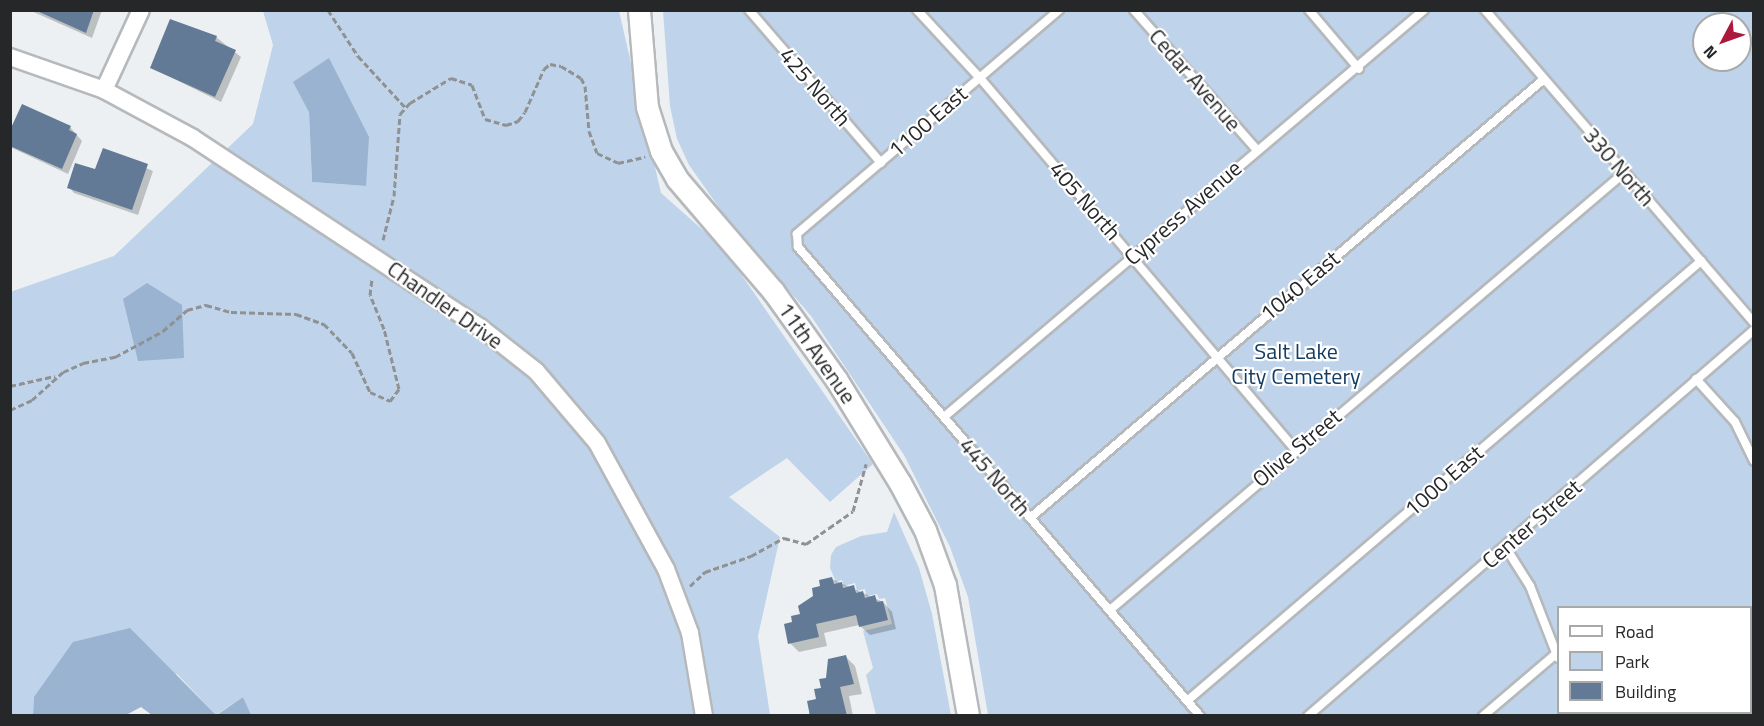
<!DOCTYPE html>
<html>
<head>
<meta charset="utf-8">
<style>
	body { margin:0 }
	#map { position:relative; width:1764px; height:726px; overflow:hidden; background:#edf0f2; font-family:"Titillium Web",sans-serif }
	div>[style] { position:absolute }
	.green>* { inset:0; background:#bfd3ea }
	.forest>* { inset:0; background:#99b3d0 }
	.shadow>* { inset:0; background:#0003 }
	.building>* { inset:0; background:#627a95 }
	.path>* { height:3px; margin-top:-1.5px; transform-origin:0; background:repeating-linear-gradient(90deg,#8f9193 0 6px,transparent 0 9px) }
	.roads { filter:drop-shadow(2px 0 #b6b9bc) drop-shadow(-2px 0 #b6b9bc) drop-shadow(0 2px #b6b9bc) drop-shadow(0 -2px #b6b9bc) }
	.service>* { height:8px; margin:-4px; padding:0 4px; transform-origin:4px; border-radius:4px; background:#fff }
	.minor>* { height:16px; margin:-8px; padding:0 8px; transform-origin:8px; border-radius:8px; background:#fff }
	.tertiary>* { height:21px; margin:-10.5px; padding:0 10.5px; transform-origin:10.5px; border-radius:10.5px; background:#fff }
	span { translate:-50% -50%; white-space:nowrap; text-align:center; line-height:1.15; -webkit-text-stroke:4.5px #fff; paint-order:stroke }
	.street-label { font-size:22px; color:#262728 }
	.park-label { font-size:22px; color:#153c62 }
	.frame { position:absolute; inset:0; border:12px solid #262728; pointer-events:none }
	.legend { position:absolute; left:1557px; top:606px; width:195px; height:108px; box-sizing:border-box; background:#fff; border:2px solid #a8a9a9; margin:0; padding:8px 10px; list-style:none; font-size:18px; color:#262728 }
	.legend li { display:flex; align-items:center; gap:12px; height:30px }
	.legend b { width:30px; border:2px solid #a8a9a9 }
	.north { position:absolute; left:1692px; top:12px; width:60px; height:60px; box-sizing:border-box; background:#fff; border:2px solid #a8a9a9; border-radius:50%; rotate:229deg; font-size:16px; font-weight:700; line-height:24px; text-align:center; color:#262728 }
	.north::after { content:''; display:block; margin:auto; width:21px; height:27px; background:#ad193c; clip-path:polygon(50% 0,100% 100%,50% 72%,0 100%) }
</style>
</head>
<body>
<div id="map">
	<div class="green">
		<i style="clip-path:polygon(evenodd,263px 11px,619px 11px,661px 193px,722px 247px,873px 464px,830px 502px,787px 458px,729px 497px,780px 537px,758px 636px,770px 715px,251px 716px,243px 697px,216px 715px,177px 674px,34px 697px,33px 715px,11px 715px,10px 292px,114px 256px,253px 124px,273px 45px,263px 11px,309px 112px,366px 186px,312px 182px,309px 112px)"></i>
		<i style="clip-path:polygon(evenodd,663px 11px,1753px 11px,1753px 715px,988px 715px,968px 597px,950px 547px,904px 455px,811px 316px,725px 216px,689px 165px,677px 139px,670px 106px,663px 11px,1704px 24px,1740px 24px,1740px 60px,1704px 60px,1704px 24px,663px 11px,1558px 608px,1750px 608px,1750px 712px,1558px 712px,1558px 608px)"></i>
		<i style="clip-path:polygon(894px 512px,919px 568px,932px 614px,951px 715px,876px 715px,866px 675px,873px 668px,863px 631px,892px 624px,885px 598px,879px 599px,877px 594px,866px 596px,865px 589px,857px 591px,855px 583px,844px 586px,842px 580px,836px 582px,830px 568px,831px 555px,836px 547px,861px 536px,887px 532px)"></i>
	</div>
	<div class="forest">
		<i style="clip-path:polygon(329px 58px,369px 137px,366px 186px,312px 182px,309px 112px,293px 82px)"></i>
		<i style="clip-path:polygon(147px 283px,182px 305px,184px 358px,138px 361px,123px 299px)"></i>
		<i style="clip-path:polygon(130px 628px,216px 715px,152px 715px,141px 707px,126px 715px,33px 715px,34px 697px,73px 642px)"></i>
		<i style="clip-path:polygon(243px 697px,251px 715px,217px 715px)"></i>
	</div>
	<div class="shadow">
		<i style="clip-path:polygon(29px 10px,102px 10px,92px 38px)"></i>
		<i style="clip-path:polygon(216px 37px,241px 57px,221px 102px,152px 68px)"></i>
		<i style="clip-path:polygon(70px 127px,82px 141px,68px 174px,10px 147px,10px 134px)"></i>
		<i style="clip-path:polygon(103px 150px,153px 171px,138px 215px,74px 193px,69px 187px,96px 171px)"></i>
		<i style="clip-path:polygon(832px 579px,883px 602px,892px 612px,896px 629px,870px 635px,859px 625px,824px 633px,827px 646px,799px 652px,790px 643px,794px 623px)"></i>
		<i style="clip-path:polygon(846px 657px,855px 666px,862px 694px,849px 696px,853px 716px,809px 716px,809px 702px,818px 700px,827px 679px)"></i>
	</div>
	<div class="building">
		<i style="clip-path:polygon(35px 10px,94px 10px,86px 33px)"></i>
		<i style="clip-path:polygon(170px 19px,217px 36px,215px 41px,236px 50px,215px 97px,150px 68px)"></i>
		<i style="clip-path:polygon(22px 104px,71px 126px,69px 130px,77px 134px,62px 169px,10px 146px,10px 130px)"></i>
		<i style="clip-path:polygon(103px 148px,148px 164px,132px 210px,67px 188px,75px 163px,95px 169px)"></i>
		<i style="clip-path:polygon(832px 577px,834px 584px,842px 582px,843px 588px,854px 585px,856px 593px,863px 591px,865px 598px,875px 595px,877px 602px,883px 601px,888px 620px,859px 627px,856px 615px,816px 624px,819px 637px,788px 644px,784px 624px,792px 622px,791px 616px,800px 614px,798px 606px,813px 596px,812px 588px,820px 586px,819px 580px)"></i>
		<i style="clip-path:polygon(846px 655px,854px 684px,840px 687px,847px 716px,810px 716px,807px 701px,816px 699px,814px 689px,821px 688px,819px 679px,826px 678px,828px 659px)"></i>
	</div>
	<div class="path">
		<i style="left:328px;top:10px;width:55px;rotate:56.9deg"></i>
		<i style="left:358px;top:56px;width:69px;rotate:47.3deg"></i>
		<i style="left:383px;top:240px;width:45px;rotate:-76deg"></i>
		<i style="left:394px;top:196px;width:82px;rotate:-85.8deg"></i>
		<i style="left:400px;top:114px;width:15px;rotate:-48deg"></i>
		<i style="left:410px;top:103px;width:48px;rotate:-31.4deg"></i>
		<i style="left:451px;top:78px;width:22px;rotate:18deg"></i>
		<i style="left:472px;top:85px;width:36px;rotate:69deg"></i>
		<i style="left:485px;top:119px;width:22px;rotate:16deg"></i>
		<i style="left:506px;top:125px;width:13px;rotate:-18deg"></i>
		<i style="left:518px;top:121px;width:11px;rotate:-52deg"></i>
		<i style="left:525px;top:112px;width:47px;rotate:-66.2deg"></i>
		<i style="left:544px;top:69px;width:8px;rotate:-40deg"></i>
		<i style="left:550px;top:64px;width:11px;rotate:10deg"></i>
		<i style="left:561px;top:66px;width:23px;rotate:31deg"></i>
		<i style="left:581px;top:78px;width:9px;rotate:63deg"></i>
		<i style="left:585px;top:86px;width:45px;rotate:84.9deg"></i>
		<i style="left:589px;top:131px;width:23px;rotate:70deg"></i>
		<i style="left:597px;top:153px;width:23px;rotate:25deg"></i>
		<i style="left:618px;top:163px;width:28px;rotate:-13deg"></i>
		<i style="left:10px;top:386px;width:46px;rotate:-12.5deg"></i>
		<i style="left:10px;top:410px;width:24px;rotate:-24deg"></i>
		<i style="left:32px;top:400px;width:42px;rotate:-42.1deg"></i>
		<i style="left:63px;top:372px;width:22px;rotate:-24deg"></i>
		<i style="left:83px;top:363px;width:33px;rotate:-11deg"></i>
		<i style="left:115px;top:357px;width:55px;rotate:-28.4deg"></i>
		<i style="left:163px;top:331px;width:32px;rotate:-41deg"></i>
		<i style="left:187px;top:310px;width:20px;rotate:-15deg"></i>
		<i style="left:206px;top:305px;width:26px;rotate:16deg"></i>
		<i style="left:231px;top:312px;width:65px;rotate:1.8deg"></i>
		<i style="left:296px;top:314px;width:30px;rotate:20deg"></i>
		<i style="left:324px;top:324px;width:40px;rotate:46deg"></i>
		<i style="left:352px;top:353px;width:43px;rotate:65.2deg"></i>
		<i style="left:370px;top:392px;width:22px;rotate:24deg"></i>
		<i style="left:390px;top:401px;width:15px;rotate:-53deg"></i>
		<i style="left:399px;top:389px;width:62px;rotate:-104deg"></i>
		<i style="left:384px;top:329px;width:37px;rotate:-112deg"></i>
		<i style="left:370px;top:295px;width:17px;rotate:-83deg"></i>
		<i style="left:690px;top:586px;width:21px;rotate:-43deg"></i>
		<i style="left:705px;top:572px;width:49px;rotate:-19.2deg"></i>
		<i style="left:751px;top:556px;width:38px;rotate:-29deg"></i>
		<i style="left:784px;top:538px;width:23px;rotate:15deg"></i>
		<i style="left:806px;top:544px;width:28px;rotate:-35deg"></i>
		<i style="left:829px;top:528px;width:29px;rotate:-35deg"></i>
		<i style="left:853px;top:511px;width:49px;rotate:-74.5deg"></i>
	</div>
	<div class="roads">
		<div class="service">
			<i style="left:749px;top:10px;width:202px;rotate:49.2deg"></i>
			<i style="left:917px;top:10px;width:93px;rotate:47.2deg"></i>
			<i style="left:980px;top:78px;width:487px;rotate:49.7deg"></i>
			<i style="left:1059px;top:10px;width:345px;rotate:139.5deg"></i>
			<i style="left:797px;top:234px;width:13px;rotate:86deg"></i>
			<i style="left:798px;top:247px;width:618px;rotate:49.4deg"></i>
			<i style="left:1134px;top:10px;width:186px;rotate:48.7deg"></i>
			<i style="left:1309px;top:10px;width:77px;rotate:49.7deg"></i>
			<i style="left:1485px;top:10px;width:413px;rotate:49.3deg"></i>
			<i style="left:1696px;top:379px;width:58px;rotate:47.8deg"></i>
			<i style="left:1735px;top:422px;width:43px;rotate:64deg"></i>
			<i style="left:944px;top:417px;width:629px;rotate:-40.3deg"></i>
			<i style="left:1030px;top:518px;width:676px;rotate:-40.5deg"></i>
			<i style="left:1506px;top:548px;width:45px;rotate:57.7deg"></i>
			<i style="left:1530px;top:586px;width:77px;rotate:68.7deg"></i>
			<i style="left:1110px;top:610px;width:675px;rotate:-40.37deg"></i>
			<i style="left:1750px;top:646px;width:4px;rotate:-27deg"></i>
			<i style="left:1187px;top:701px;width:677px;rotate:-40.56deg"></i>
			<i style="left:1308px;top:716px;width:590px;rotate:-40.88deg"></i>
			<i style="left:1483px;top:716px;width:97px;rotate:-40.4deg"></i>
			<i style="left:1563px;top:716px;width:4px;rotate:-76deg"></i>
			<i style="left:1635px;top:716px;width:5px;rotate:-53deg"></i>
		</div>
		<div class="minor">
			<i style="left:10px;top:57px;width:100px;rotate:19.3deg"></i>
			<i style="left:104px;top:90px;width:101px;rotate:28.3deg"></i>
			<i style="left:193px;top:138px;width:344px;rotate:33.4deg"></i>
			<i style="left:480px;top:327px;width:71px;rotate:38.2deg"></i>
			<i style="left:536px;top:371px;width:94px;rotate:49.7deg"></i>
			<i style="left:597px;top:443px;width:144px;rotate:61.3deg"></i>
			<i style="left:666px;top:569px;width:68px;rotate:69.4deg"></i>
			<i style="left:690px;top:633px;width:84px;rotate:80.4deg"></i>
			<i style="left:104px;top:90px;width:88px;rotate:-65.2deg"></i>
		</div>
		<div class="tertiary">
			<i style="left:639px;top:10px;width:97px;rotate:85.3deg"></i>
			<i style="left:647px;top:107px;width:46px;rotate:72.3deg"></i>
			<i style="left:661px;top:151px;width:32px;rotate:60deg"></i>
			<i style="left:677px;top:179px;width:148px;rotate:49.4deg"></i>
			<i style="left:773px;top:291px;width:108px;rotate:54.4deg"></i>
			<i style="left:836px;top:379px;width:122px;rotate:58.4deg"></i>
			<i style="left:900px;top:483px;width:53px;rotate:62deg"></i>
			<i style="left:925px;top:530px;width:59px;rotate:70deg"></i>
			<i style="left:945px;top:585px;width:133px;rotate:80deg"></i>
		</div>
	</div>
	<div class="street-label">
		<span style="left:1195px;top:80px;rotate:49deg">Cedar Avenue</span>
		<span style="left:815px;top:87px;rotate:49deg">425 North</span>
		<span style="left:928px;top:122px;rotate:-41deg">1100 East</span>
		<span style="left:1619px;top:167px;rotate:49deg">330 North</span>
		<span style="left:1085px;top:201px;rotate:49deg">405 North</span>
		<span style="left:1183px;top:213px;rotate:-41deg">Cypress Avenue</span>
		<span style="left:1300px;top:286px;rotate:-40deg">1040 East</span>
		<span style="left:445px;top:305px;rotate:35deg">Chandler Drive</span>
		<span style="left:817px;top:353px;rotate:55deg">11th Avenue</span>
		<span style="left:1297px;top:448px;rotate:-40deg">Olive Street</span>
		<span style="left:995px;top:477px;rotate:49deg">445 North</span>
		<span style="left:1444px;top:481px;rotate:-41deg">1000 East</span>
		<span style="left:1532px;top:524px;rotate:-41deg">Center Street</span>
	</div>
	<div class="park-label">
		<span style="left:1296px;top:364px">Salt Lake<br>City Cemetery</span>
	</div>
	<div class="frame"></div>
	<ul class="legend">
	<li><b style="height:8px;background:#fff"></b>Road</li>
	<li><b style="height:16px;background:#bfd3ea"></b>Park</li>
	<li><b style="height:16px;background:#627a95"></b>Building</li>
	</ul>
	<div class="north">N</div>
</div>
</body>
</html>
